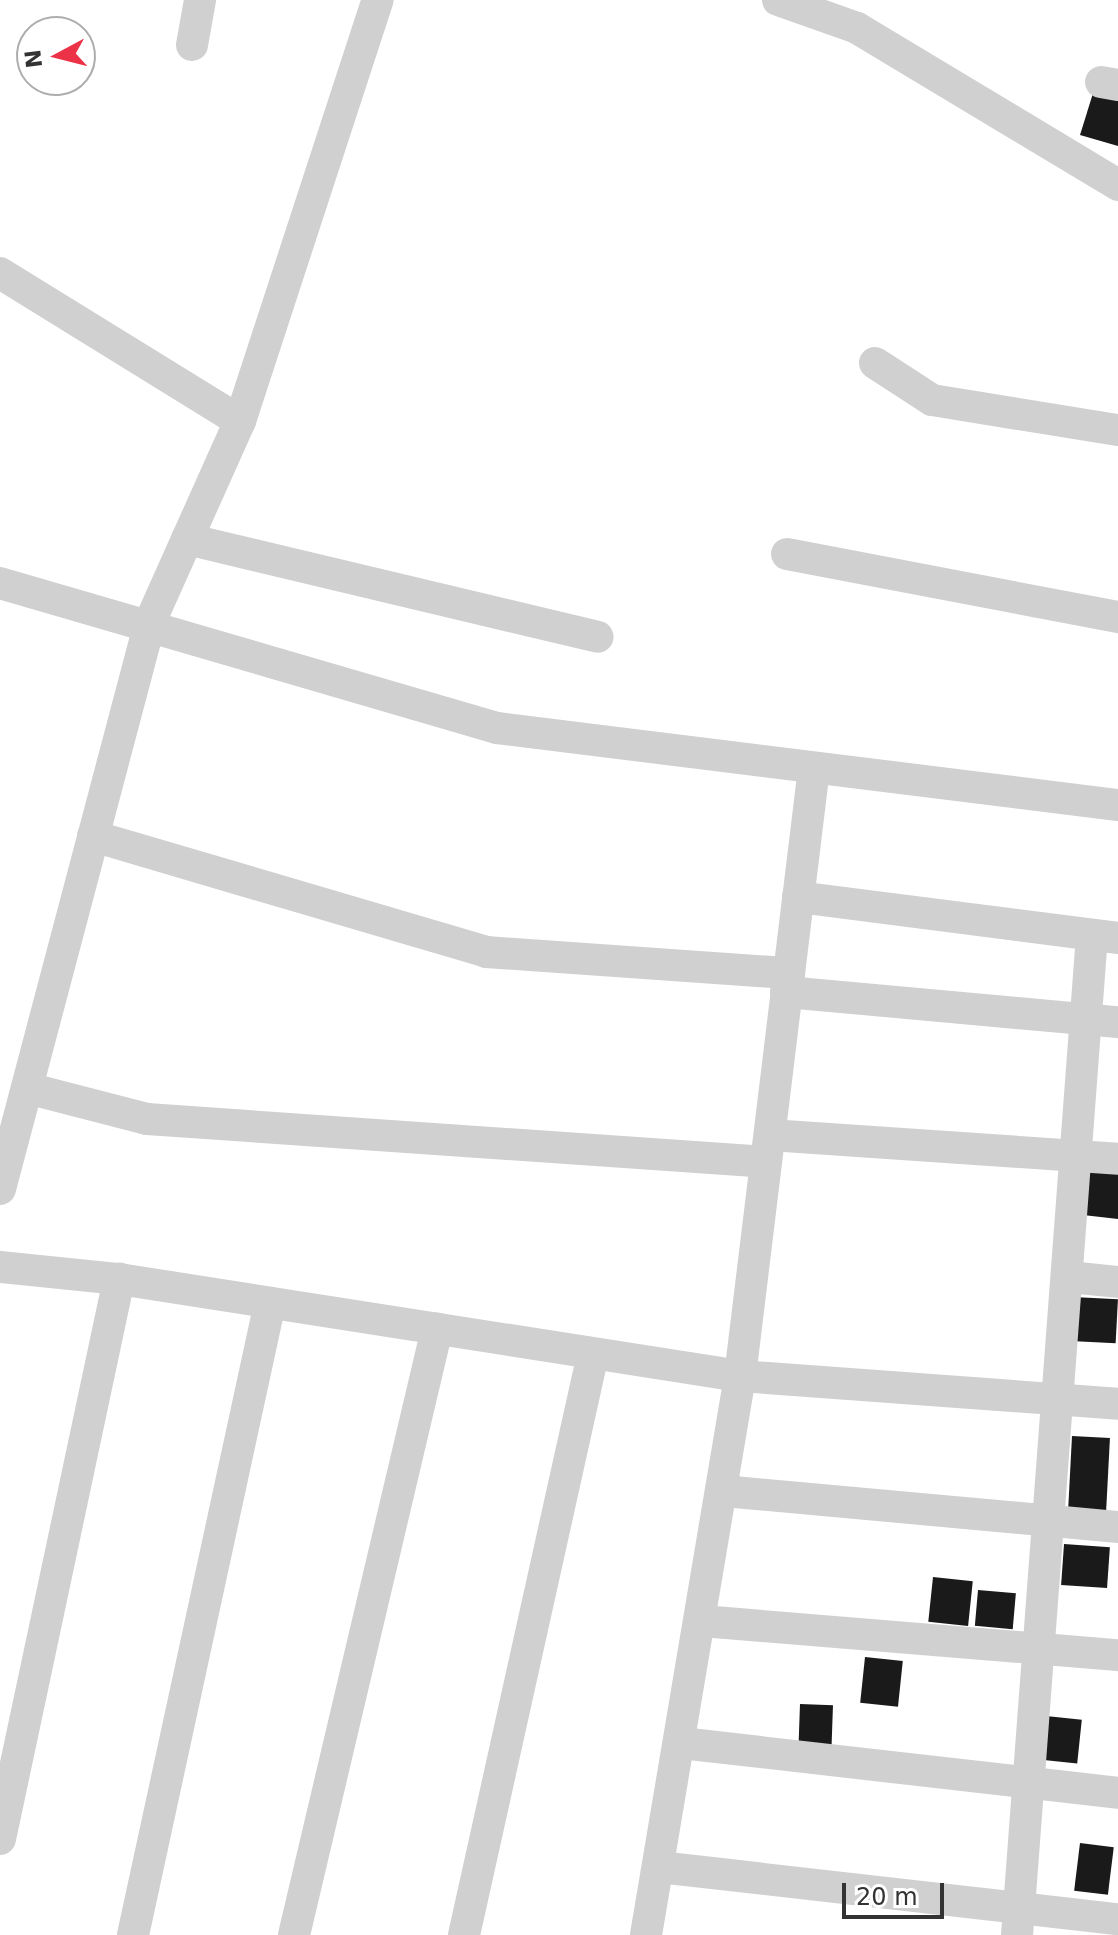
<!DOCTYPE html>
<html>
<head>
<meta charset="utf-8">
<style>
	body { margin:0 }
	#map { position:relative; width:1118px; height:1935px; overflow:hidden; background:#fff; font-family:"DejaVu Sans",sans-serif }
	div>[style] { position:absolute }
	.building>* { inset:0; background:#1a1a1a; transform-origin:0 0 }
	.street>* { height:32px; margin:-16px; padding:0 16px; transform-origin:16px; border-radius:16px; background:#d0d0d0 }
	span { translate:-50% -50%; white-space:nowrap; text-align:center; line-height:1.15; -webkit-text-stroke:8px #fff; paint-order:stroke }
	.north { position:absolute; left:16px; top:16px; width:80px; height:80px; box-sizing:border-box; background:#fff; border:2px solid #adadad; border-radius:50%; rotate:263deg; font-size:22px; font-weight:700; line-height:32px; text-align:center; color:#333 }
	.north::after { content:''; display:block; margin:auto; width:28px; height:36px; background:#ec3247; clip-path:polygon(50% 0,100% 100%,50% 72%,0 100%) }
	.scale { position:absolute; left:842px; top:1883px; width:102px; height:36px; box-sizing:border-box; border:4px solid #333; border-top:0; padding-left:10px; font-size:24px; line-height:28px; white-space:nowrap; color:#333; -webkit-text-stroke:6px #fff; paint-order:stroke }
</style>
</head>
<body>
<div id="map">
	<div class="building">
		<i style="clip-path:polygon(1094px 90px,1118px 97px,1118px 146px,1080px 135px)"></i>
		<i style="clip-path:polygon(1087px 1169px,1118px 1171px,1118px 1219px,1083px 1215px)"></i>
		<i style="left:1073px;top:1297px;width:45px;height:44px;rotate:3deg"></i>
		<i style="left:1072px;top:1436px;width:38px;height:73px;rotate:3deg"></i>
		<i style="left:1064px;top:1544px;width:46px;height:41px;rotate:4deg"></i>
		<i style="left:933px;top:1577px;width:40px;height:45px;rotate:6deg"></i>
		<i style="left:978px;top:1590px;width:38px;height:36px;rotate:5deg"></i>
		<i style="left:865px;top:1657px;width:38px;height:46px;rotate:6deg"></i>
		<i style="left:800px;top:1704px;width:33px;height:43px;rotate:2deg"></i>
		<i style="left:1046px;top:1716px;width:36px;height:44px;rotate:6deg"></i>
		<i style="left:1080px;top:1843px;width:34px;height:48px;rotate:7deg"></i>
	</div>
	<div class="street">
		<i style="left:778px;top:0;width:84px;rotate:19.5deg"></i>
		<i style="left:857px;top:28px;width:305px;rotate:31deg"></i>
		<i style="left:192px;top:45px;width:46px;rotate:-79.9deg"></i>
		<i style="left:1101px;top:82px;width:17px;rotate:10deg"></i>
		<i style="left:0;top:273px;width:282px;rotate:31.7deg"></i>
		<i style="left:875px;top:363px;width:68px;rotate:33deg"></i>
		<i style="left:932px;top:400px;width:188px;rotate:9.2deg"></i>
		<i style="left:187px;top:539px;width:422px;rotate:13.4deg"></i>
		<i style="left:787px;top:554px;width:337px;rotate:10.8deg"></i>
		<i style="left:0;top:583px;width:518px;rotate:16.26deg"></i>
		<i style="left:497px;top:728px;width:626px;rotate:7.07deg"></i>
		<i style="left:93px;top:836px;width:410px;rotate:16.4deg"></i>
		<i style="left:486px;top:952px;width:304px;rotate:4deg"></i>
		<i style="left:798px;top:897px;width:323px;rotate:7.3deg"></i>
		<i style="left:786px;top:992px;width:333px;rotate:5.2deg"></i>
		<i style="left:27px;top:1088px;width:124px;rotate:14.5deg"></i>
		<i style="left:147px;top:1119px;width:620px;rotate:3.97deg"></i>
		<i style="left:770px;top:1135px;width:349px;rotate:3.9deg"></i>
		<i style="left:0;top:1189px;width:587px;rotate:-75.18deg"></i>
		<i style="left:150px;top:622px;width:220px;rotate:-65.9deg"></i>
		<i style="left:240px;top:421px;width:443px;rotate:-71.9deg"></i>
		<i style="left:0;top:1267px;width:120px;rotate:5.8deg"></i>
		<i style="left:1069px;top:1277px;width:49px;rotate:5.8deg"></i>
		<i style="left:723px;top:1491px;width:397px;rotate:5.2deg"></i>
		<i style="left:702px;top:1621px;width:417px;rotate:4.7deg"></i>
		<i style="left:681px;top:1743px;width:440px;rotate:6.5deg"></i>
		<i style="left:0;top:1839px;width:573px;rotate:-78deg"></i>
		<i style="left:119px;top:1279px;width:629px;rotate:8.88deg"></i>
		<i style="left:740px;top:1376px;width:379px;rotate:4.2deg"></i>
		<i style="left:659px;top:1867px;width:462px;rotate:6.5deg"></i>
		<i style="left:133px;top:1935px;width:647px;rotate:-77.77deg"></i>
		<i style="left:294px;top:1935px;width:623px;rotate:-76.72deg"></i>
		<i style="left:464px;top:1935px;width:595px;rotate:-77.48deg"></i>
		<i style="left:646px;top:1935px;width:567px;rotate:-80.45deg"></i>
		<i style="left:740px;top:1376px;width:612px;rotate:-83.06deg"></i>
		<i style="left:1017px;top:1935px;width:1002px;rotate:-85.71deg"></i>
	</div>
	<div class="north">N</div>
	<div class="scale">20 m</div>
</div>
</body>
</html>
